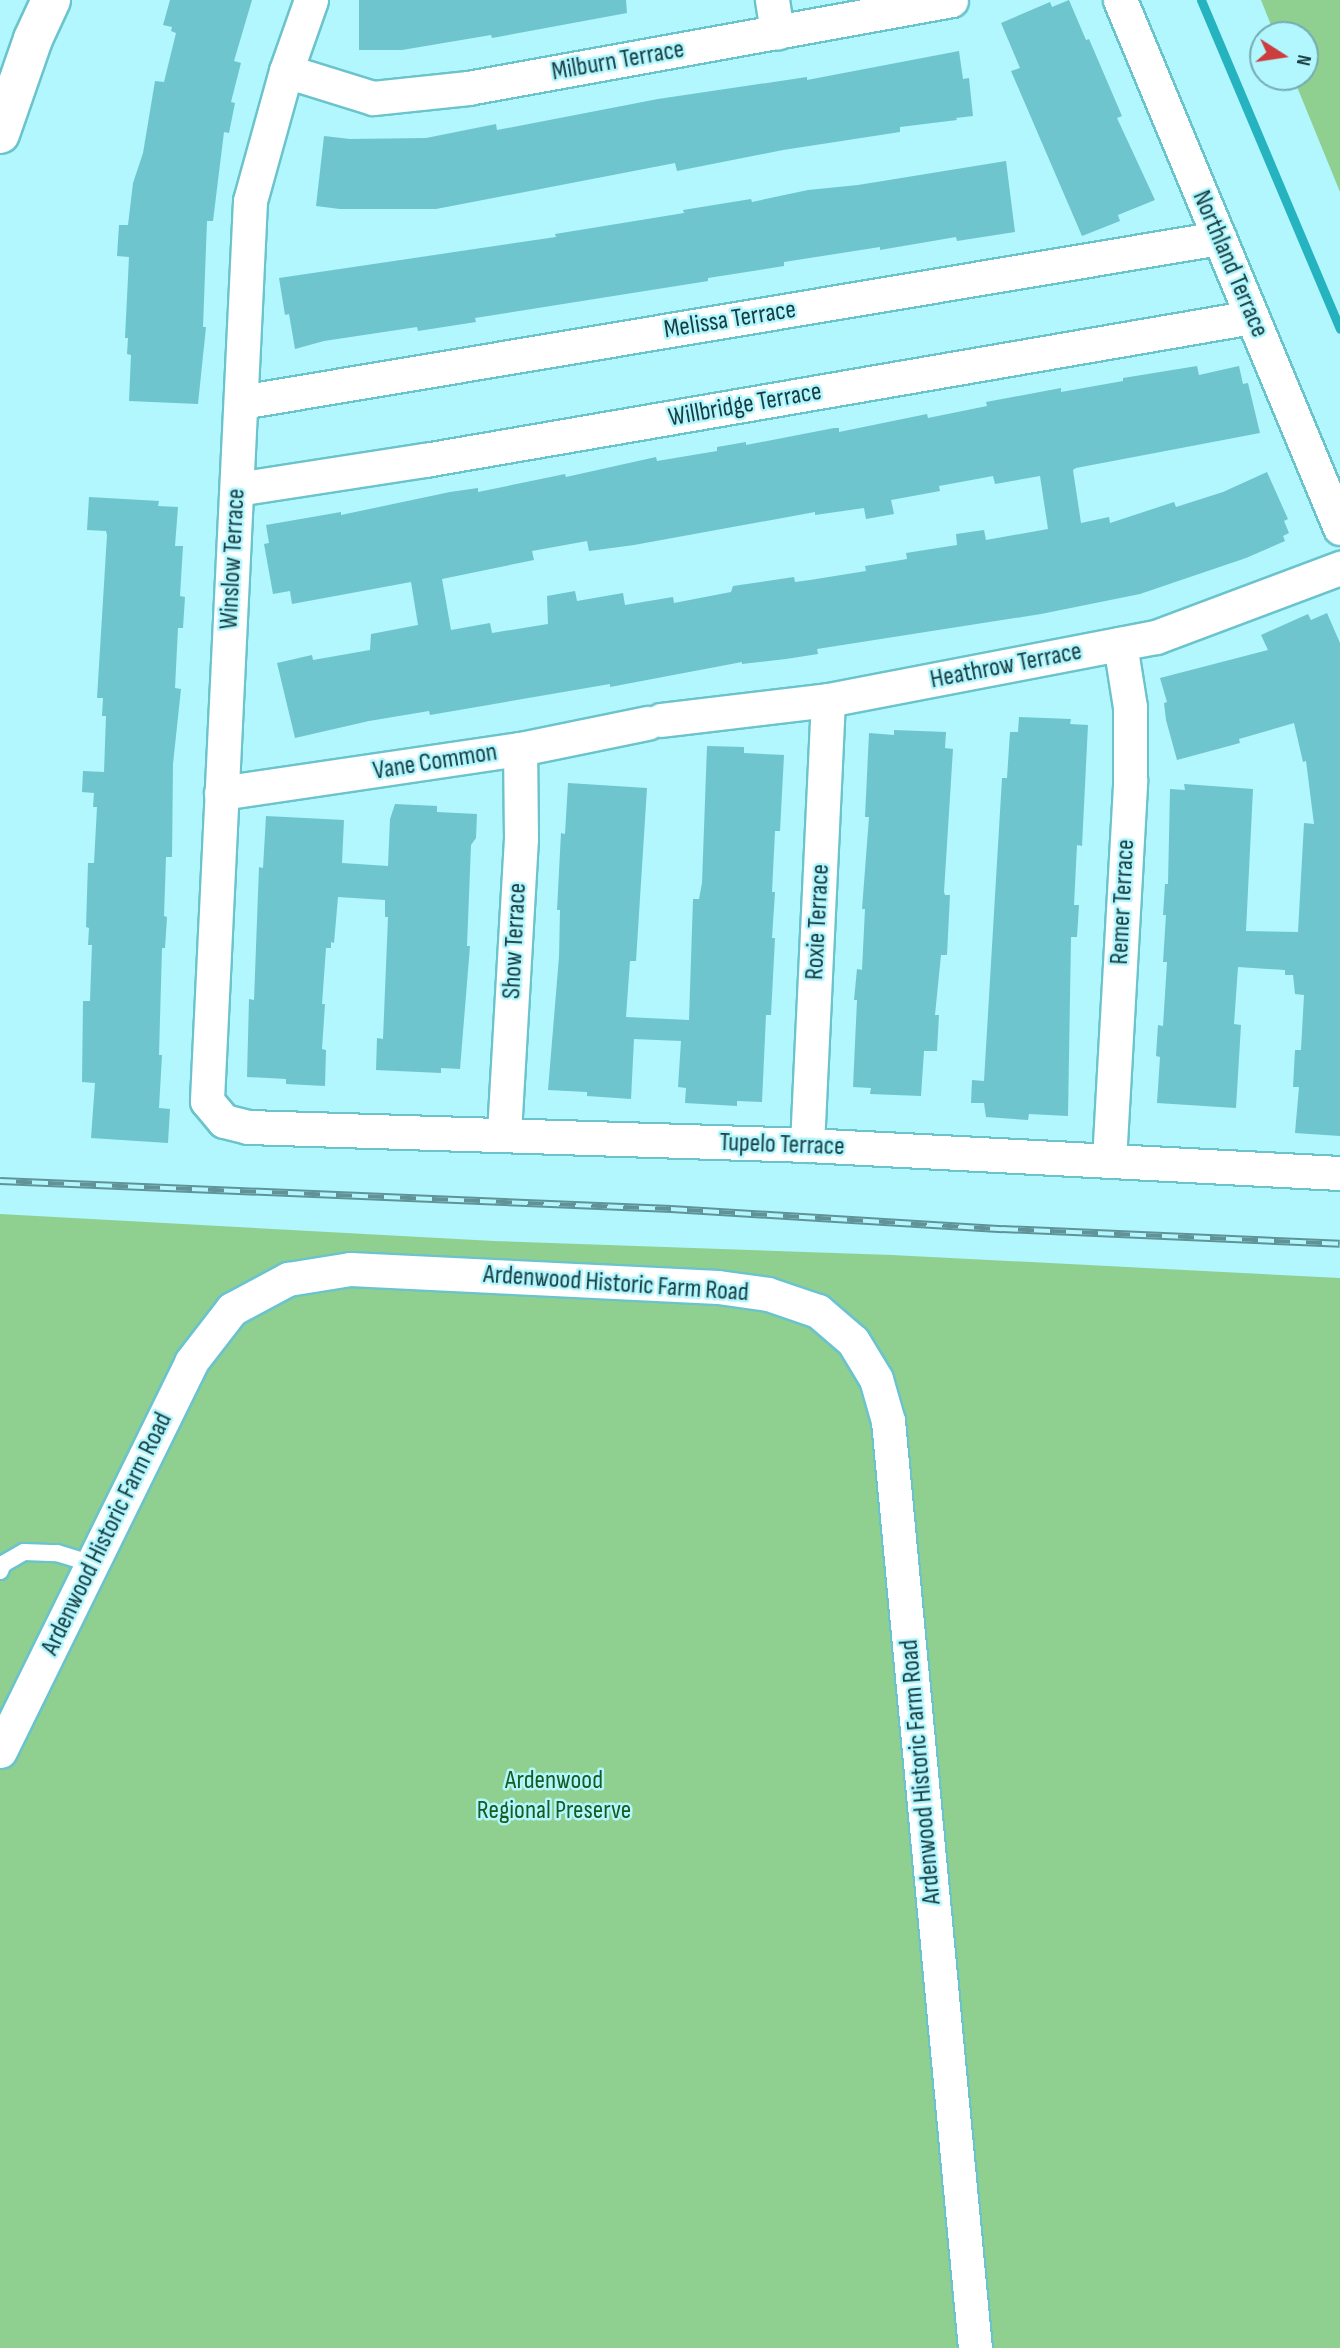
<!DOCTYPE html>
<html>
<head>
<meta charset="utf-8">
<style>
	body { margin:0 }
	#map { position:relative; width:1340px; height:2348px; overflow:hidden; background:#b2f6fe; font-family:"Sofia Sans Condensed",sans-serif }
	div>[style] { position:absolute }
	.green>* { inset:0; background:#8fd090 }
	.stream>* { height:9px; margin:-4.5px; padding:0 4.5px; transform-origin:4.5px; border-radius:4.5px; background:#25b3c0 }
	.building>* { inset:0; background:#6ec5ce }
	.roads { filter:drop-shadow(2px 0 #6bc3cc) drop-shadow(-2px 0 #6bc3cc) drop-shadow(0 2px #6bc3cc) drop-shadow(0 -2px #6bc3cc) }
	.service>* { height:16px; margin:-8px; padding:0 8px; transform-origin:8px; border-radius:8px; background:#fff }
	.minor>* { height:33px; margin:-16.5px; padding:0 16.5px; transform-origin:16.5px; border-radius:16.5px; background:#fff }
	.primary>* { height:38px; margin:-19px; padding:0 19px; transform-origin:19px; border-radius:19px; background:#fff }
	.rail>* { height:8px; margin-top:-4px; transform-origin:0; background:repeating-linear-gradient(90deg,#b2f6fe 0 16px,#5f9398 0 32px); box-sizing:border-box; border-block:2px solid #5f9398 }
	span { translate:-50% -50%; white-space:nowrap; text-align:center; line-height:1.15; -webkit-text-stroke:5px #b2f6fe; paint-order:stroke }
	.street-label { font-size:26px; color:#183d41 }
	.park-label { font-size:26px; color:#175b1e }
	.north { position:absolute; left:1249px; top:21px; width:70px; height:70px; box-sizing:border-box; background:#b2f6fe; border:2px solid #74acb2; border-radius:50%; rotate:102deg; font-size:19px; font-weight:700; line-height:28px; text-align:center; color:#183d41 }
	.north::after { content:''; display:block; margin:auto; width:24px; height:32px; background:#cc3d3e; clip-path:polygon(50% 0,100% 100%,50% 72%,0 100%) }
</style>
</head>
<body>
<div id="map">
	<div class="green">
		<i style="clip-path:polygon(1261px 0,1340px 0,1340px 192px,1293px 77px,1305px 77px,1305px 35px,1275px 35px)"></i>
		<i style="clip-path:polygon(0 1214px,494px 1241px,892px 1255px,1340px 1278px,1340px 2348px,0 2348px)"></i>
	</div>
	<div class="stream">
		<i style="left:1201px;top:0;width:357px;rotate:67.1deg"></i>
	</div>
	<div class="building">
		<i style="clip-path:polygon(170px 0,252px 0,234px 61px,241px 63px,231px 102px,235px 103px,229px 133px,224px 132px,213px 221px,207px 221px,203px 327px,206px 327px,198px 404px,129px 401px,131px 355px,127px 354px,128px 338px,125px 338px,129px 257px,117px 256px,119px 225px,128px 225px,133px 183px,143px 153px,155px 81px,164px 82px,176px 33px,171px 31px,172px 27px,163px 25px)"></i>
		<i style="clip-path:polygon(359px 0,626px 0,627px 13px,492px 38px,491px 35px,402px 50px,359px 50px)"></i>
		<i style="clip-path:polygon(1069px 0,1086px 40px,1089px 39px,1122px 116px,1117px 118px,1155px 200px,1118px 215px,1120px 221px,1082px 236px,1011px 71px,1020px 68px,1001px 23px,1050px 2px,1052px 7px)"></i>
		<i style="clip-path:polygon(959px 51px,963px 79px,969px 78px,973px 116px,956px 118px,957px 120px,900px 127px,900px 132px,783px 150px,677px 171px,675px 163px,436px 209px,340px 209px,316px 206px,324px 136px,350px 139px,426px 138px,496px 124px,497px 130px,658px 99px,807px 77px,807px 80px)"></i>
		<i style="clip-path:polygon(1006px 161px,1015px 232px,957px 241px,956px 237px,880px 250px,880px 247px,784px 262px,784px 266px,708px 278px,708px 281px,475px 318px,476px 322px,418px 331px,417px 327px,324px 341px,295px 349px,289px 314px,285px 315px,279px 278px,556px 237px,555px 234px,684px 213px,683px 210px,751px 199px,752px 202px,808px 190px,858px 185px)"></i>
		<i style="clip-path:polygon(evenodd,1197px 366px,1199px 375px,1239px 366px,1243px 384px,1248px 383px,1260px 433px,1076px 468px,1073px 470px,1081px 523px,1109px 517px,1110px 523px,1174px 502px,1176px 507px,1223px 492px,1267px 472px,1288px 519px,1284px 521px,1289px 533px,1283px 536px,1285px 541px,1246px 558px,1140px 594px,1041px 614px,817px 649px,818px 654px,786px 659px,742px 664px,742px 662px,610px 687px,610px 684px,430px 715px,429px 711px,369px 721px,295px 738px,277px 663px,312px 655px,313px 660px,370px 650px,371px 634px,418px 625px,411px 582px,292px 604px,290px 591px,273px 594px,264px 544px,269px 543px,266px 525px,341px 512px,341px 515px,450px 492px,478px 488px,478px 492px,565px 474px,566px 477px,656px 457px,657px 461px,717px 451px,717px 447px,746px 442px,746px 445px,834px 428px,839px 428px,839px 432px,927px 414px,928px 418px,987px 406px,986px 402px,1061px 388px,1061px 392px,1123px 381px,1123px 378px,1197px 366px,993px 476px,995px 484px,1040px 476px,1048px 529px,986px 540px,984px 530px,956px 534px,957px 545px,906px 553px,907px 559px,865px 566px,866px 571px,810px 580px,795px 582px,794px 577px,733px 586px,731px 592px,674px 603px,673px 597px,625px 605px,623px 593px,577px 601px,575px 591px,547px 596px,548px 624px,492px 633px,490px 623px,451px 630px,442px 579px,534px 560px,532px 551px,587px 541px,589px 551px,634px 545px,815px 512px,815px 515px,864px 508px,866px 519px,894px 514px,891px 500px,940px 491px,939px 486px,993px 476px)"></i>
		<i style="clip-path:polygon(89px 497px,159px 501px,158px 506px,178px 507px,175px 546px,183px 546px,180px 596px,185px 597px,183px 628px,178px 628px,175px 688px,181px 689px,173px 764px,172px 857px,166px 857px,164px 916px,167px 917px,165px 948px,162px 948px,159px 1055px,162px 1055px,159px 1108px,170px 1109px,168px 1143px,91px 1138px,95px 1083px,82px 1082px,83px 1001px,90px 1001px,92px 945px,88px 945px,89px 928px,86px 927px,88px 863px,94px 863px,97px 807px,93px 807px,94px 793px,82px 792px,83px 771px,104px 772px,106px 716px,102px 716px,103px 698px,97px 698px,107px 535px,106px 531px,87px 530px)"></i>
		<i style="clip-path:polygon(1327px 613px,1340px 643px,1340px 1136px,1295px 1133px,1299px 1087px,1293px 1087px,1295px 1050px,1301px 1050px,1304px 995px,1295px 994px,1293px 975px,1285px 975px,1285px 970px,1238px 967px,1234px 1024px,1241px 1025px,1236px 1108px,1157px 1103px,1160px 1057px,1156px 1056px,1158px 1025px,1163px 1026px,1167px 962px,1163px 962px,1166px 915px,1163px 915px,1165px 884px,1168px 884px,1170px 789px,1185px 790px,1184px 784px,1253px 789px,1246px 931px,1298px 932px,1304px 823px,1314px 824px,1306px 761px,1303px 762px,1294px 723px,1239px 739px,1240px 743px,1177px 760px,1166px 720px,1164px 703px,1167px 702px,1160px 678px,1268px 650px,1261px 635px,1308px 614px,1311px 620px)"></i>
		<i style="clip-path:polygon(1019px 717px,1071px 719px,1070px 724px,1088px 725px,1082px 846px,1077px 845px,1074px 905px,1079px 905px,1077px 937px,1071px 937px,1068px 1116px,1029px 1114px,1028px 1120px,986px 1117px,984px 1103px,971px 1103px,972px 1080px,984px 1081px,1002px 778px,1007px 778px,1010px 732px,1018px 732px)"></i>
		<i style="clip-path:polygon(894px 730px,946px 732px,945px 748px,953px 749px,944px 892px,945px 895px,950px 895px,947px 955px,941px 955px,935px 1015px,939px 1015px,937px 1051px,924px 1051px,921px 1096px,870px 1094px,871px 1088px,853px 1087px,857px 1000px,854px 1000px,857px 969px,862px 970px,865px 909px,862px 909px,869px 817px,865px 817px,869px 733px,894px 735px)"></i>
		<i style="clip-path:polygon(707px 746px,744px 747px,744px 753px,784px 755px,780px 831px,775px 831px,772px 892px,775px 892px,772px 938px,775px 938px,771px 1015px,766px 1015px,762px 1102px,737px 1101px,737px 1106px,685px 1103px,686px 1088px,678px 1087px,681px 1041px,634px 1039px,631px 1099px,587px 1096px,587px 1092px,548px 1090px,559px 957px,560px 910px,557px 910px,561px 833px,565px 834px,568px 783px,647px 788px,636px 961px,630px 961px,626px 1017px,689px 1020px,693px 899px,699px 899px,702px 883px)"></i>
		<i style="clip-path:polygon(395px 804px,437px 806px,437px 812px,477px 814px,476px 838px,471px 845px,467px 946px,470px 946px,460px 1069px,441px 1068px,441px 1073px,376px 1070px,377px 1038px,383px 1039px,388px 917px,385px 917px,385px 900px,338px 897px,334px 943px,331px 942px,331px 948px,326px 948px,322px 1004px,325px 1004px,322px 1049px,326px 1050px,325px 1086px,286px 1084px,286px 1079px,247px 1077px,249px 999px,254px 1000px,259px 867px,263px 868px,266px 816px,344px 820px,342px 863px,388px 866px,390px 819px)"></i>
	</div>
	<div class="roads">
		<div class="service">
			<i style="left:0;top:1571px;width:8px;rotate:-67deg"></i>
			<i style="left:3px;top:1564px;width:24px;rotate:-30deg"></i>
			<i style="left:24px;top:1552px;width:33px;rotate:2deg"></i>
			<i style="left:57px;top:1553px;width:37px;rotate:17deg"></i>
		</div>
		<div class="minor">
			<i style="left:311px;top:0;width:75px;rotate:109.4deg"></i>
			<i style="left:286px;top:71px;width:135px;rotate:105.5deg"></i>
			<i style="left:250px;top:201px;width:901px;rotate:92.74deg"></i>
			<i style="left:207px;top:1101px;width:26px;rotate:50deg"></i>
			<i style="left:224px;top:1121px;width:25px;rotate:14deg"></i>
			<i style="left:248px;top:1127px;width:559px;rotate:1.84deg"></i>
			<i style="left:807px;top:1145px;width:534px;rotate:3.01deg"></i>
			<i style="left:772px;top:0;width:33px;rotate:81deg"></i>
			<i style="left:1120px;top:0;width:572px;rotate:67.38deg"></i>
			<i style="left:286px;top:71px;width:91px;rotate:17.2deg"></i>
			<i style="left:373px;top:98px;width:96px;rotate:-6deg"></i>
			<i style="left:468px;top:88px;width:491px;rotate:-10.3deg"></i>
			<i style="left:241px;top:402px;width:992px;rotate:-9.52deg"></i>
			<i style="left:237px;top:489px;width:190px;rotate:-8.8deg"></i>
			<i style="left:425px;top:460px;width:839px;rotate:-9.81deg"></i>
			<i style="left:661px;top:720px;width:168px;rotate:-6.8deg"></i>
			<i style="left:828px;top:700px;width:334px;rotate:-10.9deg"></i>
			<i style="left:1156px;top:637px;width:197px;rotate:-20.6deg"></i>
			<i style="left:221px;top:793px;width:302px;rotate:-8.4deg"></i>
			<i style="left:520px;top:749px;width:130px;rotate:-11.6deg"></i>
			<i style="left:504px;top:1133px;width:294px;rotate:-86.7deg"></i>
			<i style="left:521px;top:839px;width:90px;rotate:-90.6deg"></i>
			<i style="left:807px;top:1145px;width:445px;rotate:-87.3deg"></i>
			<i style="left:1109px;top:1161px;width:382px;rotate:-86.8deg"></i>
			<i style="left:1130px;top:780px;width:73px;rotate:-90deg"></i>
			<i style="left:1130px;top:707px;width:64px;rotate:-99deg"></i>
			<i style="left:0;top:1751px;width:433px;rotate:-63.8deg"></i>
			<i style="left:191px;top:1362px;width:67px;rotate:-52.3deg"></i>
			<i style="left:232px;top:1309px;width:64px;rotate:-28.2deg"></i>
			<i style="left:288px;top:1279px;width:63px;rotate:-9.2deg"></i>
			<i style="left:350px;top:1269px;width:368px;rotate:2.8deg"></i>
			<i style="left:718px;top:1287px;width:50px;rotate:8deg"></i>
			<i style="left:768px;top:1294px;width:53px;rotate:18.8deg"></i>
			<i style="left:818px;top:1311px;width:46px;rotate:40.6deg"></i>
			<i style="left:853px;top:1341px;width:44px;rotate:58.8deg"></i>
			<i style="left:876px;top:1379px;width:44px;rotate:74.1deg"></i>
			<i style="left:888px;top:1421px;width:931px;rotate:84.64deg"></i>
		</div>
		<div class="primary">
			<i style="left:0;top:134px;width:101px;rotate:-70.8deg"></i>
			<i style="left:33px;top:39px;width:43px;rotate:-65.2deg"></i>
		</div>
	</div>
	<div class="rail">
		<i style="left:0;top:1181px;width:672px;rotate:2.39deg"></i>
		<i style="left:671px;top:1209px;width:332px;rotate:3.5deg"></i>
		<i style="left:1002px;top:1229px;width:338px;rotate:2.5deg"></i>
	</div>
	<div class="street-label">
		<span style="left:618px;top:61px;rotate:-10deg">Milburn Terrace</span>
		<span style="left:1230px;top:264px;rotate:67deg">Northland Terrace</span>
		<span style="left:730px;top:320px;rotate:-9deg">Melissa Terrace</span>
		<span style="left:745px;top:405px;rotate:-10deg">Willbridge Terrace</span>
		<span style="left:233px;top:559px;rotate:-87deg">Winslow Terrace</span>
		<span style="left:1006px;top:666px;rotate:-11deg">Heathrow Terrace</span>
		<span style="left:435px;top:762px;rotate:-9deg">Vane Common</span>
		<span style="left:1123px;top:902px;rotate:-87deg">Remer Terrace</span>
		<span style="left:818px;top:922px;rotate:-87deg">Roxie Terrace</span>
		<span style="left:515px;top:941px;rotate:-87deg">Show Terrace</span>
		<span style="left:782px;top:1145px;rotate:2deg">Tupelo Terrace</span>
		<span style="left:616px;top:1284px;rotate:4deg">Ardenwood Historic Farm Road</span>
		<span style="left:107px;top:1534px;rotate:-64deg">Ardenwood Historic Farm Road</span>
		<span style="left:921px;top:1772px;rotate:-95deg">Ardenwood Historic Farm Road</span>
	</div>
	<div class="park-label">
		<span style="left:554px;top:1796px">Ardenwood<br>Regional Preserve</span>
	</div>
	<div class="north">N</div>
</div>
</body>
</html>
